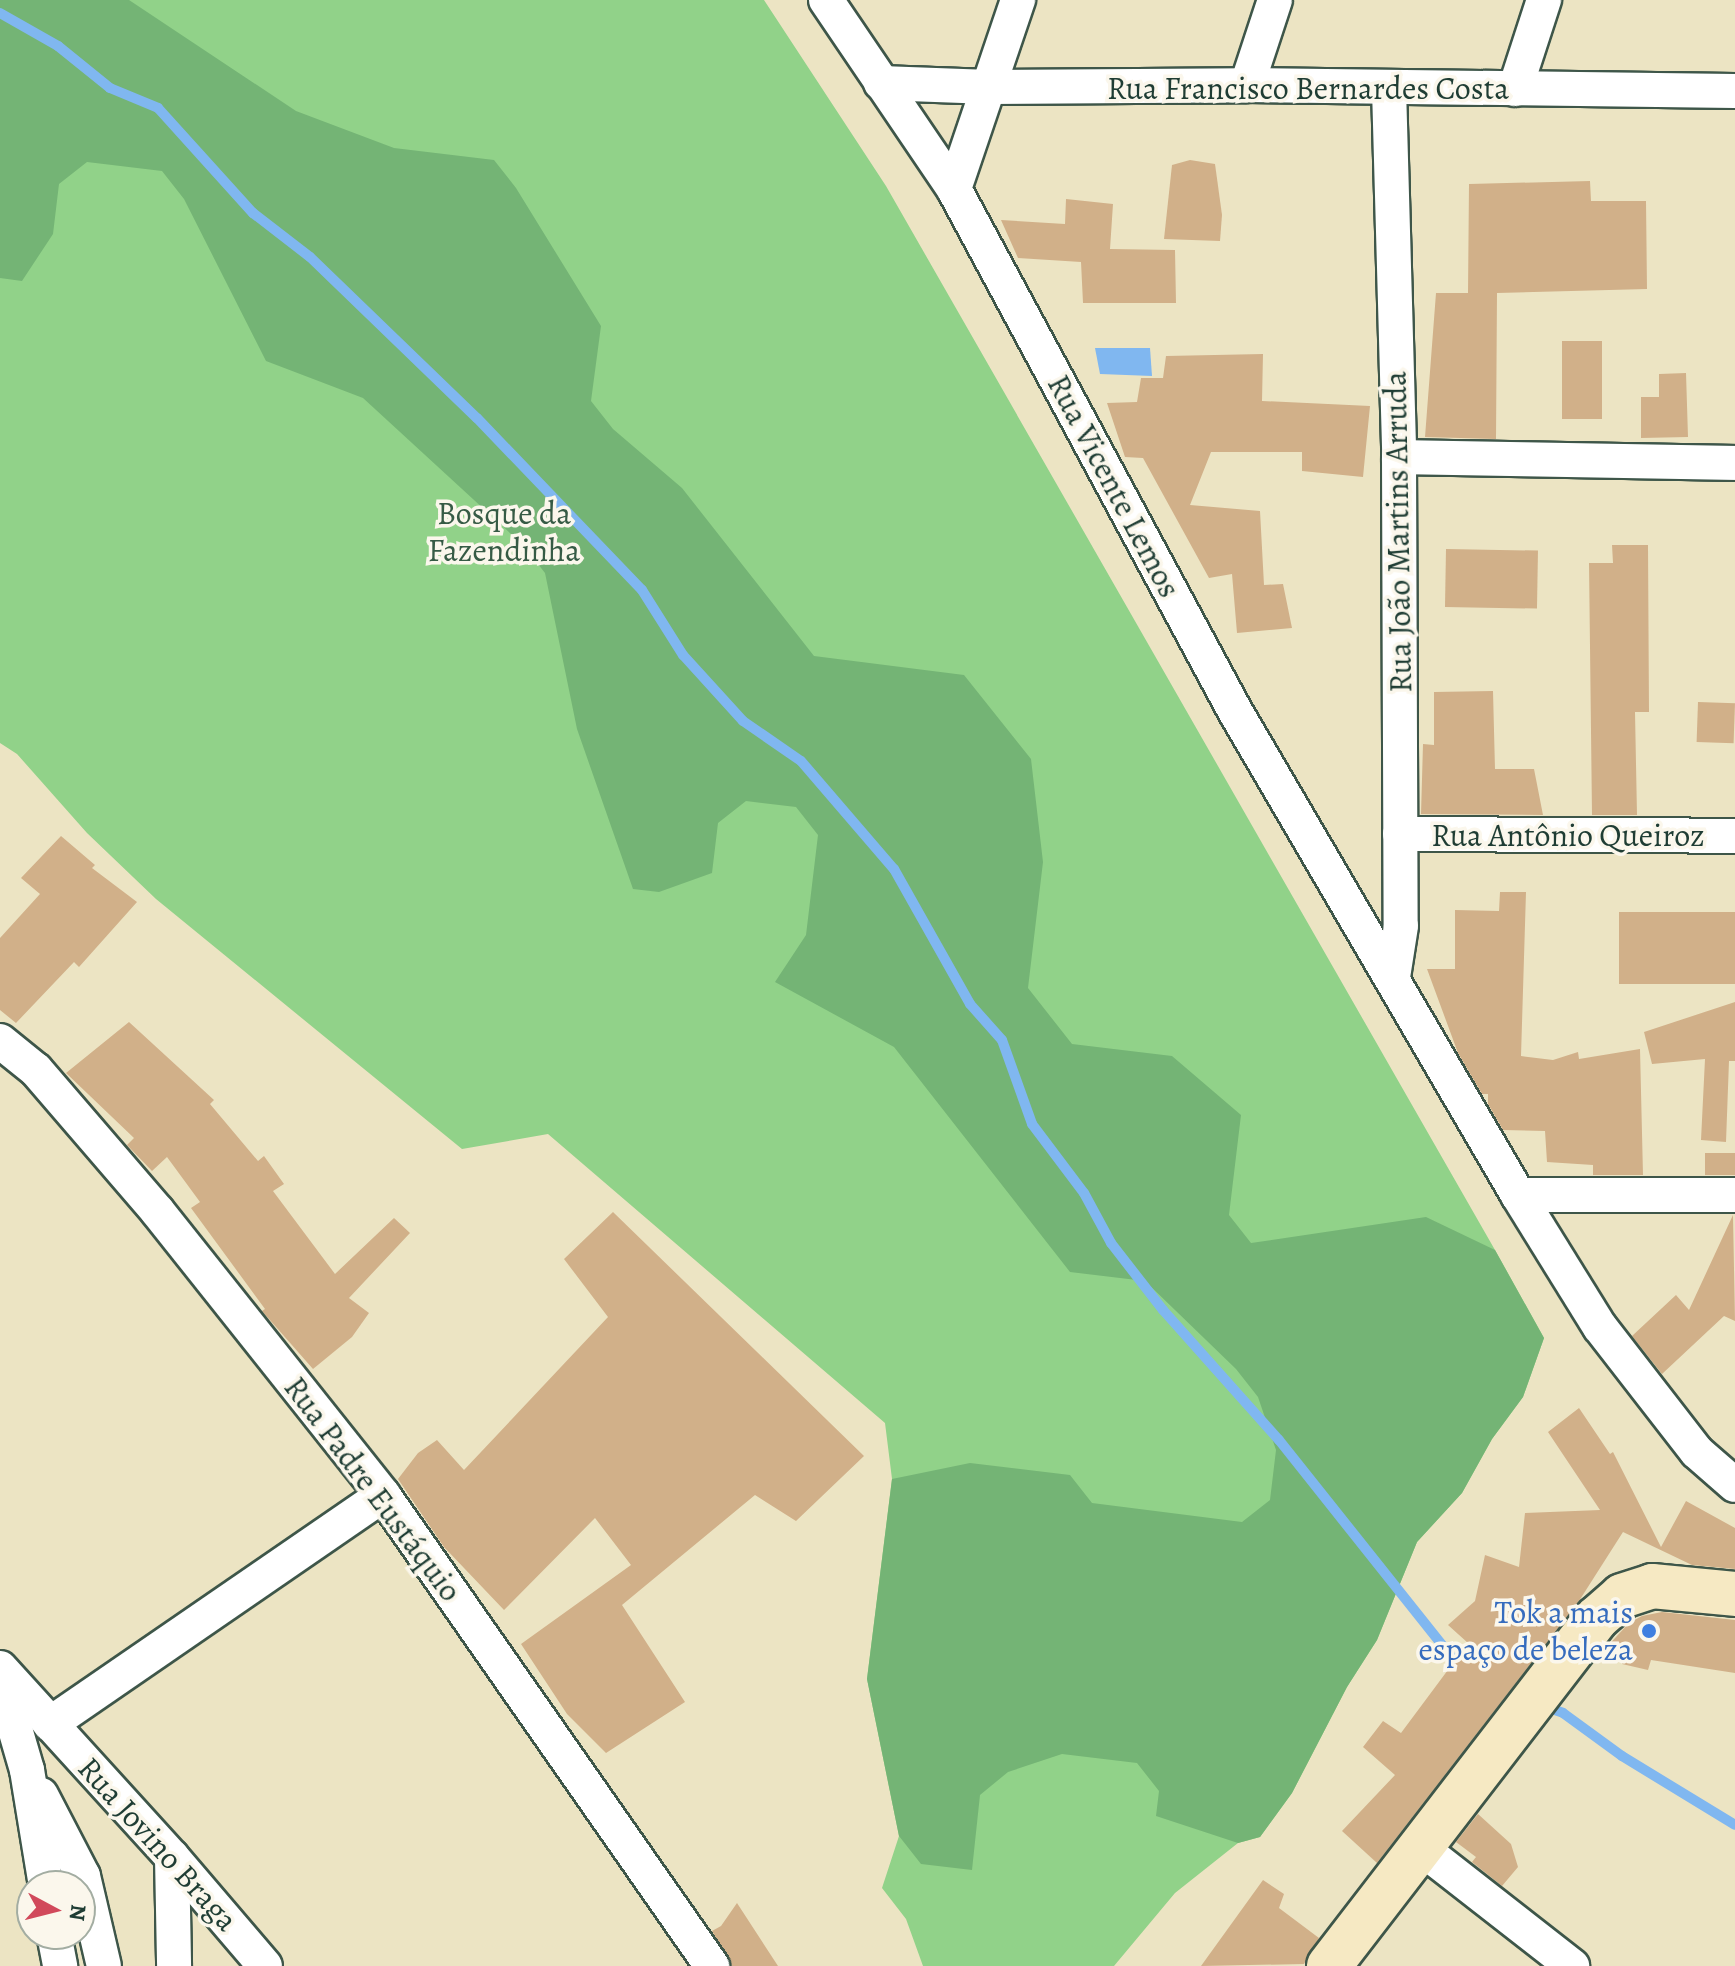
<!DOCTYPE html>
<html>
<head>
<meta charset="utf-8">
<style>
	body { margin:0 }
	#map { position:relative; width:1735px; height:1966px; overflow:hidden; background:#ece4c3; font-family:Alegreya,serif }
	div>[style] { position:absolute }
	.green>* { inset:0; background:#91d289 }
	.forest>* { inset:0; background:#74b475 }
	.water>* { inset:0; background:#80b7f0 }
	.stream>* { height:10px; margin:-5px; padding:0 5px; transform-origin:5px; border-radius:5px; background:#80b7f0 }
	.building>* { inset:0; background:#d1b089; transform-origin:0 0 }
	.roads { filter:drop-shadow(2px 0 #3e5649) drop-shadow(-2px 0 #3e5649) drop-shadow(0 2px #3e5649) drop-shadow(0 -2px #3e5649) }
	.street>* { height:34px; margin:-17px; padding:0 17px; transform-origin:17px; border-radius:17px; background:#fff }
	.secondary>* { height:44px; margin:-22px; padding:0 22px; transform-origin:22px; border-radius:22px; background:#f6e9c3 }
	.dots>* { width:22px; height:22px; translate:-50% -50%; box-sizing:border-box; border:4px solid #fbf7ec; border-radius:50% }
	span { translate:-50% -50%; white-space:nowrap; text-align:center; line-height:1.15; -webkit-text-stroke:7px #fbf7ec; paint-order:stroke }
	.street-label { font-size:32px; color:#1f3d34 }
	.park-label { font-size:32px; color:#365b45 }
	.shop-label { font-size:32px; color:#366cbe }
	.right { translate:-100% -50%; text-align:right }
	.north { position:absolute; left:16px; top:1870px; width:80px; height:80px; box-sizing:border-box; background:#fbf7ec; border:2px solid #a3ada2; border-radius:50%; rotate:97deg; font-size:22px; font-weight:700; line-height:32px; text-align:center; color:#1f3d34 }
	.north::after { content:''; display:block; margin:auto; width:28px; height:36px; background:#d1495b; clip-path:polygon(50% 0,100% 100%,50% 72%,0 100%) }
</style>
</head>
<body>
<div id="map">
	<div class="green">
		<i style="clip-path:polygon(0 0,764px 0,886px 186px,1495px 1250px,1544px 1338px,1523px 1397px,1492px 1439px,1462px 1493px,1417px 1542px,1377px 1640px,1347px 1687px,1292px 1793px,1260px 1837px,1238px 1843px,1175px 1893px,1114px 1966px,923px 1966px,906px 1919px,882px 1888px,899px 1836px,867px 1679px,892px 1479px,885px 1423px,548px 1134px,462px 1149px,156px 899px,87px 833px,17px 754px,0 743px)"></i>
	</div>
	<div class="forest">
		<i style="clip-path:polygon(0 0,129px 0,296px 111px,394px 148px,494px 160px,516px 188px,601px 326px,591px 401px,613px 429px,682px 488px,814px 656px,964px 675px,1031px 759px,1043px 862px,1028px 988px,1072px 1044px,1172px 1056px,1241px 1115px,1229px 1215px,1251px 1243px,1426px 1217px,1495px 1250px,1544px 1338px,1523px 1397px,1492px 1439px,1462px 1493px,1417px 1542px,1377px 1640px,1347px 1687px,1292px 1793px,1260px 1837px,1238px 1843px,1156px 1816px,1159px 1791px,1137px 1763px,1062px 1754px,1008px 1772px,980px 1795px,972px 1870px,921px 1864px,899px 1836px,867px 1679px,892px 1479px,970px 1463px,1070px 1475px,1092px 1503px,1242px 1522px,1270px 1500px,1276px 1450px,1258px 1397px,1236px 1369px,1145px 1281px,1070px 1272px,894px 1047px,775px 982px,806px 935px,818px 835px,796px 807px,746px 801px,718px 823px,712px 873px,659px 892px,633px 889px,577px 729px,545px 573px,523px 545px,363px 398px,266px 361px,184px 199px,162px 171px,87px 162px,59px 184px,53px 234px,22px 281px,0 278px)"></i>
	</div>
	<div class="water">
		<i style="clip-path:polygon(1095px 348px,1150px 348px,1152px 376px,1100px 374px)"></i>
	</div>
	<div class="stream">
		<i style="left:0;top:13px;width:67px;rotate:29.6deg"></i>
		<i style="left:58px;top:46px;width:67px;rotate:38.9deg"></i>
		<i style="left:110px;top:88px;width:52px;rotate:22.6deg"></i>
		<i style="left:158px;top:108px;width:142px;rotate:47.9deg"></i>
		<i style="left:253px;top:213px;width:72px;rotate:37.7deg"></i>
		<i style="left:310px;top:257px;width:232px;rotate:44deg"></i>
		<i style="left:477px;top:418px;width:238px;rotate:46.2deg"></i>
		<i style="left:642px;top:590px;width:77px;rotate:57.8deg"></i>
		<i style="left:683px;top:655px;width:89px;rotate:47.7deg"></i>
		<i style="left:743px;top:721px;width:70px;rotate:34.6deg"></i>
		<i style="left:801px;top:761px;width:143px;rotate:49.3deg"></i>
		<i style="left:894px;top:869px;width:155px;rotate:60.6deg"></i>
		<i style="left:970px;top:1004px;width:48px;rotate:48.4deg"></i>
		<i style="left:1002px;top:1040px;width:89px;rotate:70.3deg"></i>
		<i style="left:1032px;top:1124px;width:86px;rotate:53deg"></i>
		<i style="left:1084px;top:1193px;width:57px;rotate:61.6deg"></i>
		<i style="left:1111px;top:1243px;width:85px;rotate:52.2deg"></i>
		<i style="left:1163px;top:1310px;width:174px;rotate:48.3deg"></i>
		<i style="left:1279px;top:1440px;width:283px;rotate:51.5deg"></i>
		<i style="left:1455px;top:1661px;width:12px;rotate:35deg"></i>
		<i style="left:1543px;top:1706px;width:21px;rotate:19deg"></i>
		<i style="left:1563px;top:1713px;width:73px;rotate:36.1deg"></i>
		<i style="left:1622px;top:1756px;width:132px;rotate:31.4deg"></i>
	</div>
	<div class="building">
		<i style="clip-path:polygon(1190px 160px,1215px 164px,1222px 215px,1220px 241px,1164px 239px,1172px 165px)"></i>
		<i style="clip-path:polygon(1590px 181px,1591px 201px,1646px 201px,1647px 289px,1497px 293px,1496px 439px,1425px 437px,1436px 293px,1468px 293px,1469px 184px)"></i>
		<i style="clip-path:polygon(1066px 199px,1113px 204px,1110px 249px,1175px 250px,1176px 303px,1083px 303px,1081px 262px,1018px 258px,1001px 220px,1065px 224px)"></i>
		<i style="left:1602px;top:341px;width:78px;height:40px;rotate:90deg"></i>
		<i style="clip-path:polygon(1263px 354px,1262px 401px,1370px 406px,1363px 477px,1302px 471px,1302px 452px,1211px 452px,1190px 505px,1260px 511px,1264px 585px,1283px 584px,1292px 628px,1237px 633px,1232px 574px,1209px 578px,1143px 458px,1125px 457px,1107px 403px,1137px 402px,1141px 378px,1163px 378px,1166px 356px)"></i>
		<i style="clip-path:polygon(1686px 373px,1688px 437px,1641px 438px,1641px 397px,1659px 397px,1659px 374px)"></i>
		<i style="clip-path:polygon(1612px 545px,1648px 545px,1649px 712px,1635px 712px,1637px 815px,1592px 815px,1589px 563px,1613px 563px)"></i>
		<i style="left:1446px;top:549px;width:92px;height:58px;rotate:1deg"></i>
		<i style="clip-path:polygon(1493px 691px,1495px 769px,1534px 769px,1543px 815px,1421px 814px,1423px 744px,1434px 745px,1434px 692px)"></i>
		<i style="left:1698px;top:702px;width:37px;height:40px;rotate:2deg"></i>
		<i style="clip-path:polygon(61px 836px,95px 865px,92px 868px,137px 902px,79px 967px,74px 962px,16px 1023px,0 1010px,0 938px,40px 894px,21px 878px)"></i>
		<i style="clip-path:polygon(1500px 892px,1526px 892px,1521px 1056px,1553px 1060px,1578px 1052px,1579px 1059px,1640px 1049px,1643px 1175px,1593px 1175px,1593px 1165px,1547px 1162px,1545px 1131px,1503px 1130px,1488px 1104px,1488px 1094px,1482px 1094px,1458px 1053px,1427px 969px,1455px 969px,1455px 910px,1499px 911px)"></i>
		<i style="left:1735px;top:912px;width:72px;height:116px;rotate:90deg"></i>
		<i style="clip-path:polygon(1735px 1002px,1735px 1061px,1729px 1061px,1726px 1142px,1701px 1140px,1705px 1059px,1652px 1064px,1644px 1032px)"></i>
		<i style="clip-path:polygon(129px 1022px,214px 1100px,210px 1104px,258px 1161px,264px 1156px,284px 1184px,273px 1191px,335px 1274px,394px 1218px,410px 1233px,349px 1298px,369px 1313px,352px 1337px,313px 1369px,262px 1311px,265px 1309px,191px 1208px,200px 1202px,167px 1157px,152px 1171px,127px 1145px,134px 1138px,66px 1073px)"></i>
		<i style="left:1705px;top:1153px;width:30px;height:22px"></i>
		<i style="clip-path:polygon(613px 1212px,864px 1456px,796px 1521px,755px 1495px,622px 1605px,685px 1702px,606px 1753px,567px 1714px,521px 1644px,631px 1565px,595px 1518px,504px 1610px,444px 1547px,398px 1479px,418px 1453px,437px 1440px,464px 1470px,608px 1317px,564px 1259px)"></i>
		<i style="clip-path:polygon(1733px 1215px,1735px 1321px,1724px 1316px,1662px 1374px,1632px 1336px,1676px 1295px,1689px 1310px)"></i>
		<i style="clip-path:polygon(1579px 1408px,1610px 1454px,1613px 1452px,1661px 1547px,1686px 1501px,1735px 1528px,1735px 1569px,1692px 1565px,1623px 1532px,1579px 1601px,1377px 1863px,1342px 1831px,1395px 1775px,1363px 1747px,1383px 1721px,1401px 1733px,1468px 1643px,1448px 1625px,1475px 1601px,1485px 1555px,1519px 1567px,1525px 1513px,1600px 1510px,1548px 1432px)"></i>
		<i style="clip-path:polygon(1662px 1612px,1735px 1620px,1735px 1673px,1651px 1660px,1648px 1670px,1622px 1664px,1624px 1658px,1603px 1651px,1629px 1623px,1642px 1616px)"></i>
		<i style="clip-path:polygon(1478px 1814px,1511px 1844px,1518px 1867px,1502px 1886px,1472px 1862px,1476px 1857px,1456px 1842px)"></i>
		<i style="clip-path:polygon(1263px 1880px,1284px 1894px,1279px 1908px,1319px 1938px,1304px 1964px,1201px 1966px)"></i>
		<i style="clip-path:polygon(737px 1903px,778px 1966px,732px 1966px,712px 1931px,721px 1926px)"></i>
	</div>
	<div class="roads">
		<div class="street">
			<i style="left:826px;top:0;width:228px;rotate:55.9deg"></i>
			<i style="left:954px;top:189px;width:593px;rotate:61.71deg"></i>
			<i style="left:1235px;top:711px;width:561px;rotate:59.68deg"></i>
			<i style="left:1518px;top:1195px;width:155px;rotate:58.2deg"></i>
			<i style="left:1600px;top:1327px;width:158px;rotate:52.2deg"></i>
			<i style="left:1697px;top:1452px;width:50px;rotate:41deg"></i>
			<i style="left:881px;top:83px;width:109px;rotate:2.1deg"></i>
			<i style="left:990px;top:87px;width:257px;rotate:-0.4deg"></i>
			<i style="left:1247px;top:85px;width:488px;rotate:0.7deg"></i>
			<i style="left:1247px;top:85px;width:89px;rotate:-71.8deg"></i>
			<i style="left:1389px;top:88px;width:369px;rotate:88.4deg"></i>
			<i style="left:1399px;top:457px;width:469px;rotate:89.8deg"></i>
			<i style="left:1401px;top:926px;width:52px;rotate:98.9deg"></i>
			<i style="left:1515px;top:89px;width:94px;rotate:-72deg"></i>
			<i style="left:954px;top:189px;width:200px;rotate:-71.3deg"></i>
			<i style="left:1399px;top:457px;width:336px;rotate:1deg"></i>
			<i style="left:1400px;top:834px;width:335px;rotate:0.3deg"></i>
			<i style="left:0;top:1041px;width:46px;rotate:38.9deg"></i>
			<i style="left:36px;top:1070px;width:187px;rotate:49.3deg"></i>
			<i style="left:158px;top:1212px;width:362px;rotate:51.5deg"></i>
			<i style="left:383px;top:1495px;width:575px;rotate:55.07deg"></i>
			<i style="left:1518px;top:1195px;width:217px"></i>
			<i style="left:0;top:1668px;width:256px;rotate:47.7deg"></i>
			<i style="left:172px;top:1857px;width:143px;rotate:49.5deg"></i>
			<i style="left:0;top:1677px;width:97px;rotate:73.8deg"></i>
			<i style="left:27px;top:1770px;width:118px;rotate:80.7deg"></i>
			<i style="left:50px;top:1724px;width:404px;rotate:-34.5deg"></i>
			<i style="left:41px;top:1795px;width:91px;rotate:62.6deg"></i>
			<i style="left:83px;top:1876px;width:92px;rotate:76.9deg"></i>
			<i style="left:1421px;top:1848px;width:192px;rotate:38deg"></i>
			<i style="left:172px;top:1857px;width:109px;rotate:88.9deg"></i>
			<i style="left:54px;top:1934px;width:33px;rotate:79deg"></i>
		</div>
		<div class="secondary">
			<i style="left:1329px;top:1966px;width:439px;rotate:-52.4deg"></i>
			<i style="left:1597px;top:1618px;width:33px;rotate:-41deg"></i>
			<i style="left:1622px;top:1596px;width:32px;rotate:-18deg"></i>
			<i style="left:1652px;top:1586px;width:83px;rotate:5.5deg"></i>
		</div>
	</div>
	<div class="dots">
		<i style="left:1649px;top:1631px;background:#3f7fe0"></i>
	</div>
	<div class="street-label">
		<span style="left:1308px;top:88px">Rua Francisco Bernardes Costa</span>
		<span style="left:1114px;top:486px;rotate:62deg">Rua Vicente Lemos</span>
		<span style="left:1398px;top:532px;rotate:-91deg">Rua João Martins Arruda</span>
		<span style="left:1568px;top:835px">Rua Antônio Queiroz</span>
		<span style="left:373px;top:1489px;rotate:53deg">Rua Padre Eustáquio</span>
		<span style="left:158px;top:1844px;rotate:48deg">Rua Jovino Braga</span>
	</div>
	<div class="park-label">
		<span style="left:504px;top:532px">Bosque da<br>Fazendinha</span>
	</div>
	<div class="shop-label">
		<span class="right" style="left:1633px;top:1631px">Tok a mais<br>espaço de beleza</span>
	</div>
	<div class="north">N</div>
</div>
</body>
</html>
